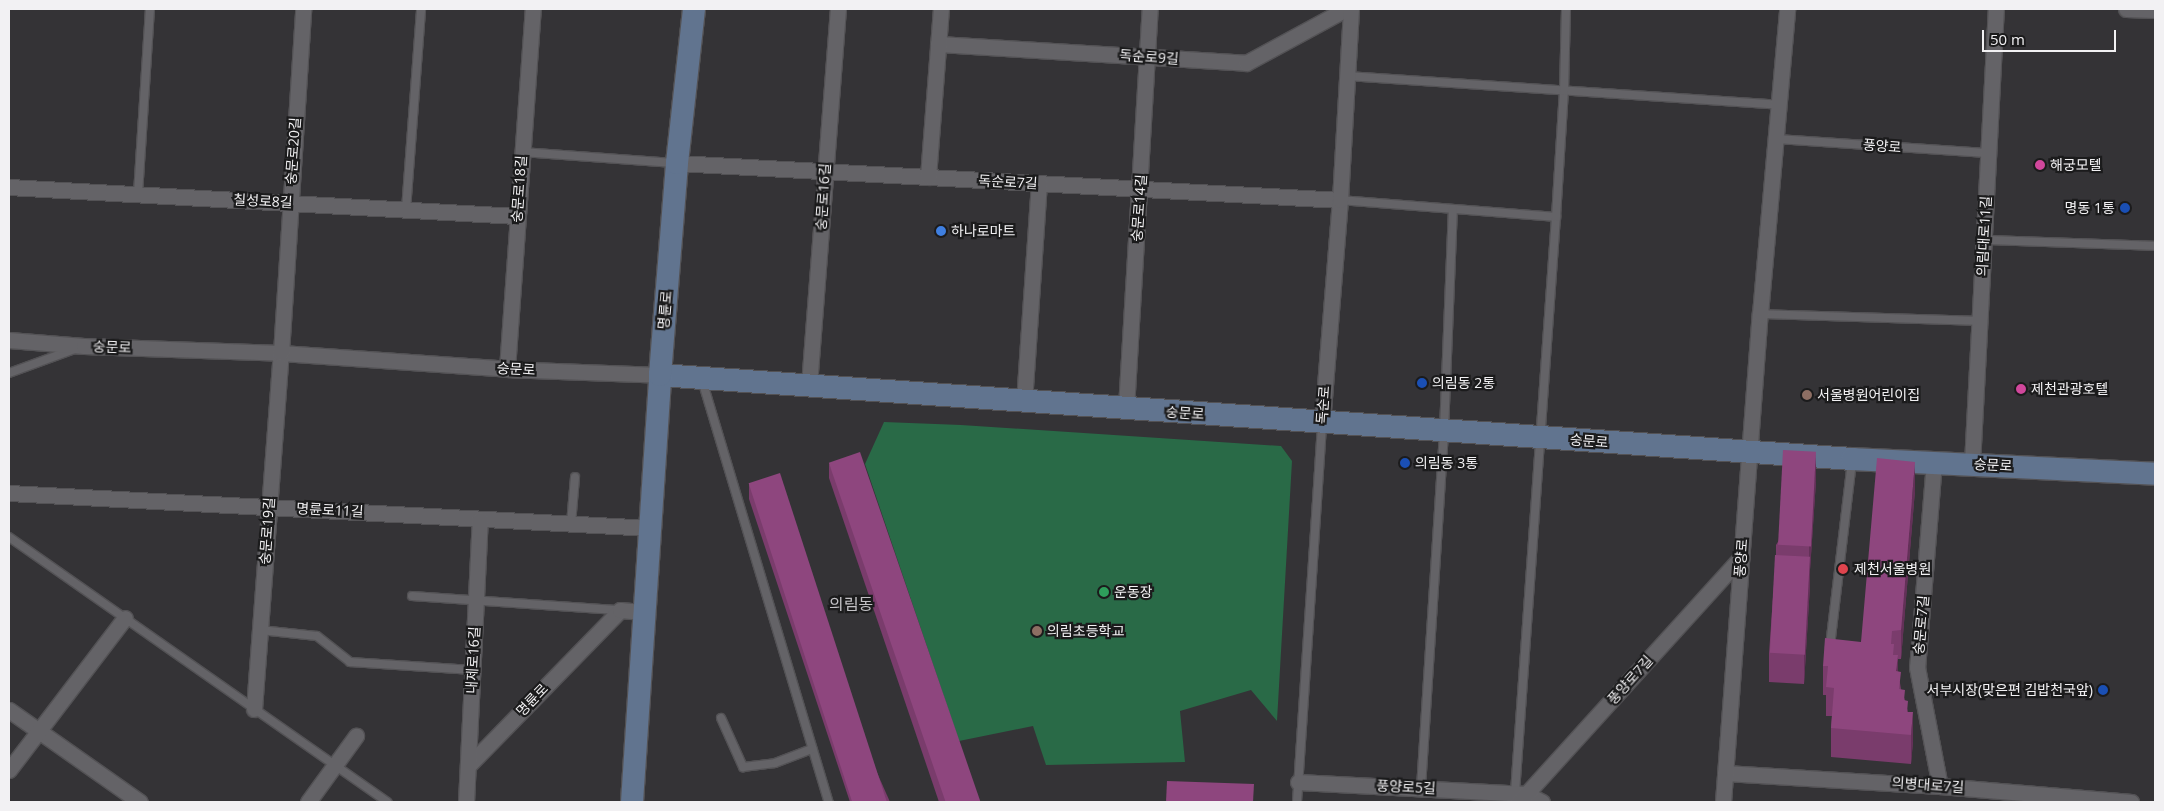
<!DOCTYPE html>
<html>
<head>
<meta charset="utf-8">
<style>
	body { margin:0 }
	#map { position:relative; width:2164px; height:811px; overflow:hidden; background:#343336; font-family:"Open Sans","Noto Sans KR",sans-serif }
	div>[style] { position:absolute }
	.green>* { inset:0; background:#296a47 }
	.roads { filter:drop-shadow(1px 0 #535255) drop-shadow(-1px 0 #535255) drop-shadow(0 1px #535255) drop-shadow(0 -1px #535255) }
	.lane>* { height:8px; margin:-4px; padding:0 4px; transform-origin:4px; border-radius:4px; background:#646367 }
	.street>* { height:15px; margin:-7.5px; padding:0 7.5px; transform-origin:7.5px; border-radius:7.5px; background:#646367 }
	.secondary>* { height:22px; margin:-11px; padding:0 11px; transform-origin:11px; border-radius:11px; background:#61748f }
	.wall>* { inset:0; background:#7a3c6c }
	.shaded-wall>* { inset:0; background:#633158 }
	.building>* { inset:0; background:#8e467e; transform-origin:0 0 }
	.dots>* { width:14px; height:14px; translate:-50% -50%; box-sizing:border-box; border:2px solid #1b1b1c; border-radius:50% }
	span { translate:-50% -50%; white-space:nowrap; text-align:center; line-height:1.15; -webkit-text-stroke:4.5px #1b1b1c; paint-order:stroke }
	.street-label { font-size:14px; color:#f2f1f3 }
	.poi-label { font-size:14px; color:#f2f1f3 }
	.left { translate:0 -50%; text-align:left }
	.right { translate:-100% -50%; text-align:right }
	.quarter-label { font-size:16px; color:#c2c1c5 }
	.frame { position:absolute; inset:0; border:10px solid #f2f1f3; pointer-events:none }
	.scale { position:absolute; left:1982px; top:30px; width:134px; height:22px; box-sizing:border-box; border:2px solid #f2f1f3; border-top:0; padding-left:6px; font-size:15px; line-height:18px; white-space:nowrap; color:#f2f1f3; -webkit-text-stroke:4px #1b1b1c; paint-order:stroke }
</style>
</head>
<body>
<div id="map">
	<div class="green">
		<i style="clip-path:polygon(884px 422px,961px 425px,1281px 446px,1292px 461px,1277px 721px,1251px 690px,1180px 711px,1185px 762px,1046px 765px,1033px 726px,959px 741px,865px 464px)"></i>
	</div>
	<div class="roads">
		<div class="lane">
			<i style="left:1347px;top:76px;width:433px;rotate:3.8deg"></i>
			<i style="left:1777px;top:139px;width:210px;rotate:3.8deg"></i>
			<i style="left:522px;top:152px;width:152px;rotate:4.1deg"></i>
			<i style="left:138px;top:194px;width:185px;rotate:-86.3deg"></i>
			<i style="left:1340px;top:200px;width:217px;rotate:4.5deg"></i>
			<i style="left:406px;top:210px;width:202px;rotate:-85.7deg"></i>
			<i style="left:1985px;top:240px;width:170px;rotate:2deg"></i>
			<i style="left:1760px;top:314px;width:218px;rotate:1.8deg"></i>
			<i style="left:9px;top:373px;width:70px;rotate:-20deg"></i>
			<i style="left:702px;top:380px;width:441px;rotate:73.3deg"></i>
			<i style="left:571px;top:524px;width:47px;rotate:-85.1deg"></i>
			<i style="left:9px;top:537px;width:462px;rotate:35deg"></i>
			<i style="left:412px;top:596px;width:208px;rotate:3.9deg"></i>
			<i style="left:260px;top:630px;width:57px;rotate:6deg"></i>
			<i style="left:317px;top:636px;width:42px;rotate:38.2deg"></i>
			<i style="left:350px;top:662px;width:123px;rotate:3.7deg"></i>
			<i style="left:1830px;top:646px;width:185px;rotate:-83.2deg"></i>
			<i style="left:721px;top:718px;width:54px;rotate:65.8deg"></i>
			<i style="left:743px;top:767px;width:32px;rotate:-7deg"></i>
			<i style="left:775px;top:763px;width:40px;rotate:-21deg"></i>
			<i style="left:1421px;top:788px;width:358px;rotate:-86.3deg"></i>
			<i style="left:1444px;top:431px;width:222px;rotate:-87.7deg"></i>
			<i style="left:1515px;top:793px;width:577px;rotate:-85.93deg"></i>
			<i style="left:1556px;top:217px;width:126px;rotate:-86.4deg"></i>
			<i style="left:1564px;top:91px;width:82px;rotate:-88.6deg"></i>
			<i style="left:1297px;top:802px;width:380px;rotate:-86.2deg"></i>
		</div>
		<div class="street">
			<i style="left:2126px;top:9px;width:29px;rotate:2deg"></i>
			<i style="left:938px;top:44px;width:309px;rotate:3.5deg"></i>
			<i style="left:1246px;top:63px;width:114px;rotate:-28.4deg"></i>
			<i style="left:677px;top:163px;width:664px;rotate:3.19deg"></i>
			<i style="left:928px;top:177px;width:169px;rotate:-85.6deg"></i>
			<i style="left:9px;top:187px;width:509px;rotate:3.27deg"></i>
			<i style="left:9px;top:340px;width:75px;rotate:4.6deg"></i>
			<i style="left:84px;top:346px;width:197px;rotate:2deg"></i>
			<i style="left:281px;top:353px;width:227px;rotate:4deg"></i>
			<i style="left:507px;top:369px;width:153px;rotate:2.2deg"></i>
			<i style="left:507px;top:369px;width:361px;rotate:-85.9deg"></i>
			<i style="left:809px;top:385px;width:377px;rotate:-85.6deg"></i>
			<i style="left:1024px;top:402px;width:219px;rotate:-86.1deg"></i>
			<i style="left:1126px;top:408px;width:400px;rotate:-86.6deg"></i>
			<i style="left:1322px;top:423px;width:224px;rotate:-85.4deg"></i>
			<i style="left:1340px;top:200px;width:191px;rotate:-86.7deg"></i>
			<i style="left:1934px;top:462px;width:206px;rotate:94.7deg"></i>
			<i style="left:1917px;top:667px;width:121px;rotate:79.1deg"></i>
			<i style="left:1972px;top:464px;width:456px;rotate:-87deg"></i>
			<i style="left:9px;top:493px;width:643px;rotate:3.12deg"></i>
			<i style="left:254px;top:709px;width:357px;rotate:-85.7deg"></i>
			<i style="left:281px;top:353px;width:345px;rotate:-86.3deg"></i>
			<i style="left:9px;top:710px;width:160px;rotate:35.1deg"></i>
			<i style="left:468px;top:766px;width:218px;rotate:-45.7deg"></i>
			<i style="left:620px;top:610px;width:25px;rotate:5deg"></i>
			<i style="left:9px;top:770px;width:191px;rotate:-52.7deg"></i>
			<i style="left:1725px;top:773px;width:215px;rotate:3.5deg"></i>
			<i style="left:1940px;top:786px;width:192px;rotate:4.8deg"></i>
			<i style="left:1298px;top:782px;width:229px;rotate:3deg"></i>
			<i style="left:1527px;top:794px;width:17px;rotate:28deg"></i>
			<i style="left:308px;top:802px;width:82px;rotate:-54deg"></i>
			<i style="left:466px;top:802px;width:283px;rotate:-87.2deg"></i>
			<i style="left:1519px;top:802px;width:331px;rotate:-47.8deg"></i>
			<i style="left:1723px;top:802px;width:489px;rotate:-85.7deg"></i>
			<i style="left:1760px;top:314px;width:306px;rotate:-84.9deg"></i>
		</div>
		<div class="secondary">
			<i style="left:660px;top:375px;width:1195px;rotate:4.03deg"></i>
			<i style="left:1852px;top:459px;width:303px;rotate:2.8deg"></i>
			<i style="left:632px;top:802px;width:428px;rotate:-86.2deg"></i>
			<i style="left:660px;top:375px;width:213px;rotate:-85.4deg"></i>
			<i style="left:677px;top:163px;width:155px;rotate:-83.7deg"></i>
		</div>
	</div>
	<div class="wall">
		<i style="clip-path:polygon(829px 463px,979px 802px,939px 802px,829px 478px)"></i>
		<i style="clip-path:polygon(1816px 481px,1810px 570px,1810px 585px,1804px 684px,1769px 682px,1769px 653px,1776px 555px,1776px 545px)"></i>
		<i style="clip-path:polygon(749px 483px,890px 802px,850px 802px,749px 499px)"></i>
		<i style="clip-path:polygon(1915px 490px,1901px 659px,1898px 659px,1898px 671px,1901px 689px,1905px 700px,1908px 712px,1913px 741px,1911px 764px,1831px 757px,1831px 728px,1832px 716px,1826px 716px,1826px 695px,1823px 695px,1823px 666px,1861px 642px)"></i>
	</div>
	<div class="shaded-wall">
		<i style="clip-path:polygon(1816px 452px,1816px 481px,1810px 570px,1810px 585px,1804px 684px,1804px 656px,1809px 563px,1809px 547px)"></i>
		<i style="clip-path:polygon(1915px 462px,1915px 490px,1901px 659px,1901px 630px)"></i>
		<i style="clip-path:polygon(1898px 655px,1898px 684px,1896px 671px)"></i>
		<i style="clip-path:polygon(1913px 712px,1913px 741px,1911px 764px,1911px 735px)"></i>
	</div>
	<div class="building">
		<i style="left:1783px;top:450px;width:33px;height:95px;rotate:3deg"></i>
		<i style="left:860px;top:452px;width:370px;height:33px;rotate:71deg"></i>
		<i style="clip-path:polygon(1877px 458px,1915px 462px,1901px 630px,1892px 631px,1891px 644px,1894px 644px,1893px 655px,1898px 655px,1896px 671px,1901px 672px,1899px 689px,1905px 690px,1904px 700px,1908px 701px,1907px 712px,1913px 712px,1911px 735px,1831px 728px,1834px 688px,1826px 687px,1828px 666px,1823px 666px,1825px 638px,1861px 642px)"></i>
		<i style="left:780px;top:473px;width:347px;height:33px;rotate:72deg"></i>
		<i style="left:1775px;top:555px;width:35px;height:98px;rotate:3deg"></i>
		<i style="clip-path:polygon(1167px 781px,1254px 784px,1253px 802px,1166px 802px)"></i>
	</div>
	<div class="dots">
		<i style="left:2040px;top:165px;background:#d1479c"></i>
		<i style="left:2125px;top:208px;background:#1a4fb4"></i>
		<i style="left:941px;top:231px;background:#3f7fe0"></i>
		<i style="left:1422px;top:383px;background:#1a4fb4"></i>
		<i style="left:2021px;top:389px;background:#d1479c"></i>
		<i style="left:1807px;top:395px;background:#8d6e63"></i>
		<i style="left:1405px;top:463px;background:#1a4fb4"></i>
		<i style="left:1843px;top:569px;background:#e0444e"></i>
		<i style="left:1104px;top:592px;background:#2e9e5b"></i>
		<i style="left:1037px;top:631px;background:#8d6e63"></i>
		<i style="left:2103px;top:690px;background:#1a4fb4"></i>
	</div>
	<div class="street-label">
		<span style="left:1149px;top:57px;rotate:4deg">독순로9길</span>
		<span style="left:1882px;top:146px;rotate:4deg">풍양로</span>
		<span style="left:293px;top:151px;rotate:-86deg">숭문로20길</span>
		<span style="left:1008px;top:182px;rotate:3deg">독순로7길</span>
		<span style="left:519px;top:189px;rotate:-86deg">숭문로18길</span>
		<span style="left:823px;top:197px;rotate:-86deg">숭문로16길</span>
		<span style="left:263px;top:201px;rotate:3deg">칠성로8길</span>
		<span style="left:1139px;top:208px;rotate:-86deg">숭문로14길</span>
		<span style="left:1984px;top:236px;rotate:-87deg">의림대로11길</span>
		<span style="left:665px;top:310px;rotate:-85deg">명륜로</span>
		<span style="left:112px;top:347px;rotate:2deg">숭문로</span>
		<span style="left:516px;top:369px;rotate:3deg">숭문로</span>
		<span style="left:1323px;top:405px;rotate:-86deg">독순로</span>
		<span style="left:1185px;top:413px;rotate:4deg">숭문로</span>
		<span style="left:1589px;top:441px;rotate:4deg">숭문로</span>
		<span style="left:1993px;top:465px;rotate:3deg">숭문로</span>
		<span style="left:330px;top:510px;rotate:3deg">명륜로11길</span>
		<span style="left:267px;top:531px;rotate:-86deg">숭문로19길</span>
		<span style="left:1741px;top:558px;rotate:-86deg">풍양로</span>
		<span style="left:1921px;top:625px;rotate:-85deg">숭문로7길</span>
		<span style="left:473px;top:660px;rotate:-87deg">내제로16길</span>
		<span style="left:1630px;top:680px;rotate:-48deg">풍양로7길</span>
		<span style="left:532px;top:700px;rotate:-46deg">명륜로</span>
		<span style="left:1928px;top:785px;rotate:4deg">의병대로7길</span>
		<span style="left:1406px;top:787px;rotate:3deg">풍양로5길</span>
	</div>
	<div class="poi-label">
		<span class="left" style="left:2050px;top:165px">해궁모텔</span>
		<span class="right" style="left:2115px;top:208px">명동 1통</span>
		<span class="left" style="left:951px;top:231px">하나로마트</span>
		<span class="left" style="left:1432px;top:383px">의림동 2통</span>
		<span class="left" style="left:2031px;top:389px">제천관광호텔</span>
		<span class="left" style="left:1817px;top:395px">서울병원어린이집</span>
		<span class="left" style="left:1415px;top:463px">의림동 3통</span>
		<span class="left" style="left:1854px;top:569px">제천서울병원</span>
		<span class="left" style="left:1114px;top:592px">운동장</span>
		<span class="left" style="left:1047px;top:631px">의림초등학교</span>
		<span class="right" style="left:2093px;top:690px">서부시장(맞은편 김밥천국앞)</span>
	</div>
	<div class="quarter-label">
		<span style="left:851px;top:604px">의림동</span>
	</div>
	<div class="frame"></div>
	<div class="scale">50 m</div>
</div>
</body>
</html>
